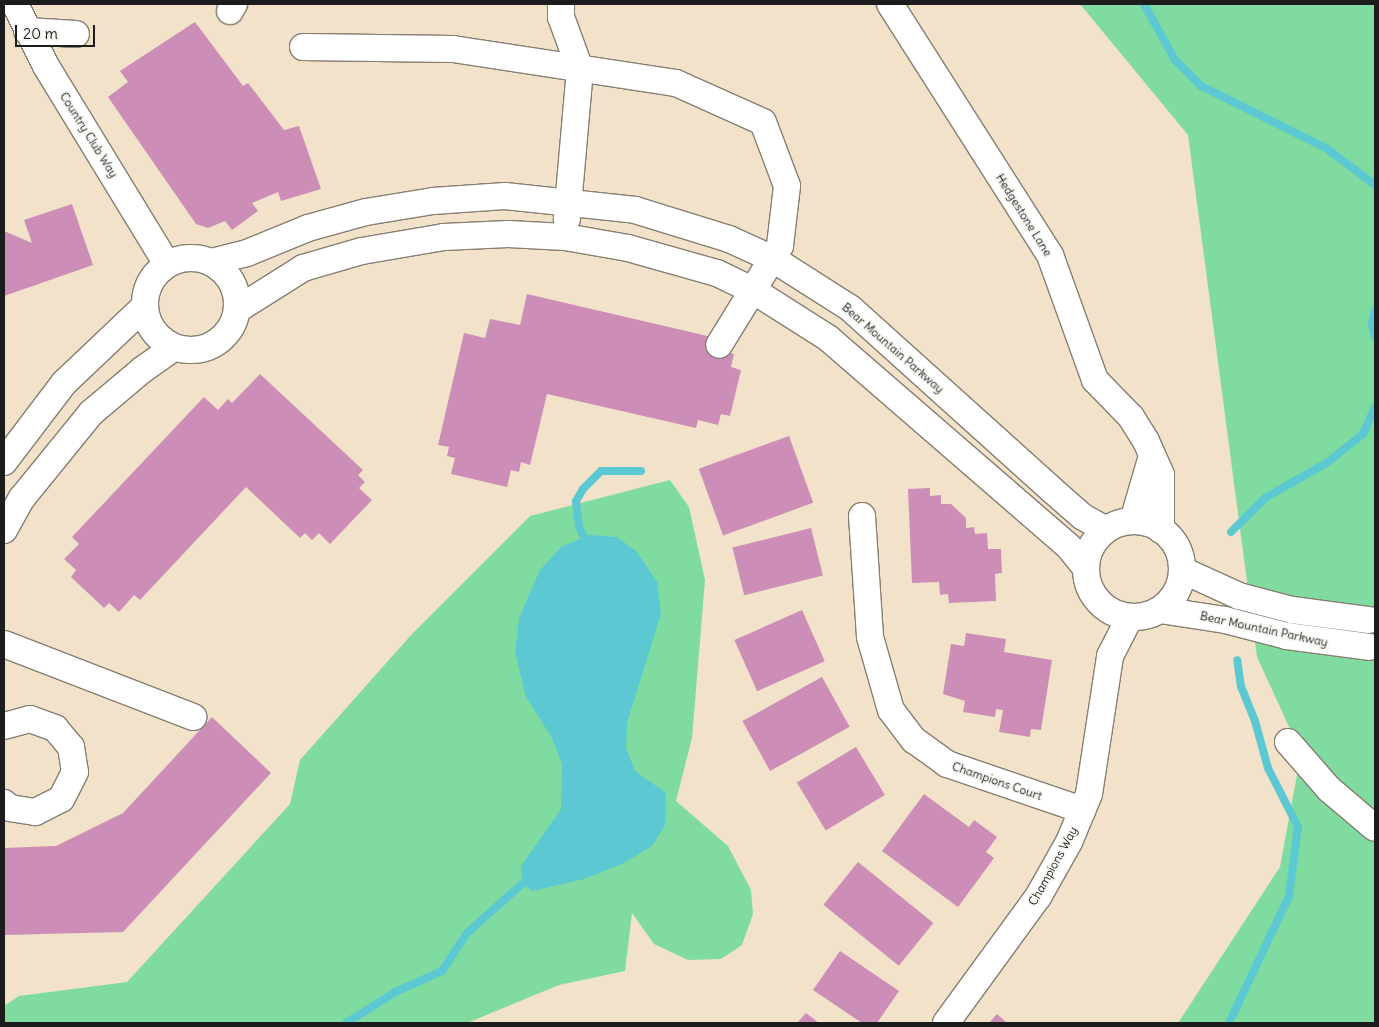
<!DOCTYPE html>
<html>
<head>
<meta charset="utf-8">
<style>
	body { margin:0 }
	#map { position:relative; width:1379px; height:1027px; overflow:hidden; background:#f2e2c9; font-family:Delius,sans-serif }
	div>[style] { position:absolute }
	.green>* { inset:0; background:#80dba1 }
	.water>* { inset:0; background:#5bc8d2 }
	.stream>* { height:8px; margin:-4px; padding:0 4px; transform-origin:4px; border-radius:4px; background:#5bc8d2 }
	.building>* { inset:0; background:#cc8eb7; transform-origin:0 0 }
	.roads { filter:drop-shadow(1px 0 #877f72) drop-shadow(-1px 0 #877f72) drop-shadow(0 1px #877f72) drop-shadow(0 -1px #877f72) }
	.minor>* { height:26px; margin:-13px; padding:0 13px; transform-origin:13px; border-radius:13px; background:#fff }
	.minor>.ring { margin:-13px; padding:0; box-sizing:content-box; background:none; border:26px solid #fff; border-radius:50% }
	span { translate:-50% -50%; white-space:nowrap; text-align:center; line-height:1.15; -webkit-text-stroke:4px #f6f6f2; paint-order:stroke }
	.street-label { font-size:12px; color:#1c1c1c }
	.frame { position:absolute; inset:0; border:5px solid #1c1c1c; pointer-events:none }
	.scale { position:absolute; left:15px; top:25px; width:80px; height:22px; box-sizing:border-box; border:2px solid #1c1c1c; border-top:0; padding-left:6px; font-size:15px; line-height:18px; white-space:nowrap; color:#1c1c1c; -webkit-text-stroke:4px #f6f6f2; paint-order:stroke }
</style>
</head>
<body>
<div id="map">
	<div class="green">
		<i style="clip-path:polygon(1080px 4px,1375px 4px,1375px 1023px,1178px 1023px,1280px 867px,1301px 753px,1257px 657px,1188px 135px)"></i>
		<i style="clip-path:polygon(670px 480px,689px 507px,705px 580px,692px 738px,676px 801px,728px 846px,751px 890px,753px 914px,742px 945px,721px 959px,688px 960px,654px 944px,632px 913px,625px 971px,559px 985px,467px 1023px,4px 1023px,4px 1006px,19px 996px,127px 982px,290px 804px,300px 760px,412px 634px,530px 516px)"></i>
	</div>
	<div class="water">
		<i style="clip-path:polygon(590px 535px,617px 537px,637px 552px,657px 582px,661px 614px,627px 723px,626px 748px,635px 771px,666px 793px,665px 825px,652px 846px,624px 863px,584px 879px,532px 891px,522px 884px,521px 866px,561px 809px,562px 764px,552px 738px,526px 697px,515px 652px,519px 618px,540px 570px,561px 547px)"></i>
	</div>
	<div class="stream">
		<i style="left:1144px;top:4px;width:64px;rotate:61deg"></i>
		<i style="left:1175px;top:60px;width:37px;rotate:45deg"></i>
		<i style="left:1201px;top:86px;width:140px;rotate:26.4deg"></i>
		<i style="left:1326px;top:148px;width:61px;rotate:37.1deg"></i>
		<i style="left:1375px;top:310px;width:14px;rotate:102deg"></i>
		<i style="left:1372px;top:324px;width:13px;rotate:77deg"></i>
		<i style="left:1231px;top:532px;width:48px;rotate:-45deg"></i>
		<i style="left:1265px;top:498px;width:73px;rotate:-29.7deg"></i>
		<i style="left:1328px;top:462px;width:45px;rotate:-38.7deg"></i>
		<i style="left:1363px;top:434px;width:30px;rotate:-66deg"></i>
		<i style="left:584px;top:538px;width:13px;rotate:-113deg"></i>
		<i style="left:579px;top:526px;width:25px;rotate:-97deg"></i>
		<i style="left:576px;top:501px;width:14px;rotate:-60deg"></i>
		<i style="left:583px;top:489px;width:25px;rotate:-45deg"></i>
		<i style="left:601px;top:471px;width:40px"></i>
		<i style="left:346px;top:1023px;width:58px;rotate:-32.3deg"></i>
		<i style="left:395px;top:992px;width:51px;rotate:-24.1deg"></i>
		<i style="left:442px;top:971px;width:45px;rotate:-56.7deg"></i>
		<i style="left:467px;top:933px;width:74px;rotate:-41.7deg"></i>
		<i style="left:1229px;top:1023px;width:140px;rotate:-64.7deg"></i>
		<i style="left:1289px;top:896px;width:70px;rotate:-82.6deg"></i>
		<i style="left:1298px;top:827px;width:66px;rotate:-117deg"></i>
		<i style="left:1268px;top:768px;width:49px;rotate:-105.5deg"></i>
		<i style="left:1255px;top:721px;width:37px;rotate:-112deg"></i>
		<i style="left:1241px;top:687px;width:27px;rotate:-98deg"></i>
	</div>
	<div class="building">
		<i style="clip-path:polygon(195px 22px,243px 86px,248px 83px,284px 130px,299px 126px,321px 189px,281px 201px,278px 192px,252px 203px,258px 211px,232px 230px,225px 221px,208px 228px,196px 224px,108px 97px,128px 82px,120px 71px)"></i>
		<i style="clip-path:polygon(72px 204px,93px 265px,4px 296px,4px 231px,32px 243px,24px 220px)"></i>
		<i style="clip-path:polygon(527px 294px,716px 338px,714px 349px,734px 354px,731px 367px,741px 370px,730px 416px,721px 414px,718px 425px,698px 420px,696px 428px,547px 394px,530px 465px,521px 462px,519px 472px,511px 470px,507px 487px,451px 474px,455px 458px,447px 456px,449px 447px,438px 445px,464px 333px,485px 338px,490px 319px,520px 325px)"></i>
		<i style="clip-path:polygon(260px 374px,363px 470px,358px 475px,365px 482px,359px 488px,372px 500px,330px 544px,319px 533px,312px 540px,305px 533px,300px 538px,246px 487px,140px 600px,134px 595px,119px 612px,109px 603px,104px 608px,71px 577px,76px 570px,64px 559px,79px 544px,72px 537px,204px 397px,218px 410px,228px 399px,232px 403px)"></i>
		<i style="left:789px;top:436px;width:71px;height:96px;rotate:70deg"></i>
		<i style="clip-path:polygon(930px 488px,930px 496px,941px 495px,941px 504px,951px 504px,966px 518px,966px 528px,974px 527px,975px 534px,987px 533px,988px 549px,1001px 549px,1002px 573px,995px 574px,996px 601px,949px 603px,948px 594px,940px 595px,939px 582px,912px 583px,908px 489px)"></i>
		<i style="left:811px;top:528px;width:49px;height:81px;rotate:76deg"></i>
		<i style="left:802px;top:610px;width:56px;height:74px;rotate:66deg"></i>
		<i style="clip-path:polygon(966px 633px,1006px 639px,1004px 652px,1052px 660px,1041px 730px,1031px 729px,1030px 737px,999px 732px,1003px 710px,996px 709px,995px 717px,963px 712px,965px 701px,943px 694px,951px 644px,964px 646px)"></i>
		<i style="left:822px;top:677px;width:57px;height:91px;rotate:61deg"></i>
		<i style="clip-path:polygon(212px 717px,271px 773px,123px 932px,4px 935px,4px 848px,56px 846px,123px 813px)"></i>
		<i style="left:856px;top:747px;width:56px;height:69px;rotate:59deg"></i>
		<i style="clip-path:polygon(924px 794px,969px 827px,974px 820px,997px 837px,986px 852px,994px 858px,958px 907px,882px 851px)"></i>
		<i style="left:858px;top:862px;width:97px;height:55px;rotate:39deg"></i>
		<i style="clip-path:polygon(840px 951px,899px 991px,877px 1023px,862px 1023px,813px 990px)"></i>
		<i style="clip-path:polygon(806px 1013px,819px 1023px,797px 1023px)"></i>
		<i style="clip-path:polygon(997px 1014px,1007px 1023px,989px 1023px)"></i>
	</div>
	<div class="roads">
		<div class="minor">
			<i style="left:15px;top:4px;width:69px;rotate:63.4deg"></i>
			<i style="left:46px;top:66px;width:232px;rotate:58.6deg"></i>
			<i style="left:561px;top:4px;width:13px;rotate:90deg"></i>
			<i style="left:561px;top:17px;width:55px;rotate:69.9deg"></i>
			<i style="left:580px;top:69px;width:151px;rotate:95deg"></i>
			<i style="left:890px;top:4px;width:298px;rotate:57.5deg"></i>
			<i style="left:1050px;top:255px;width:133px;rotate:70.2deg"></i>
			<i style="left:1095px;top:380px;width:52px;rotate:45.8deg"></i>
			<i style="left:1131px;top:417px;width:28px;rotate:58deg"></i>
			<i style="left:1146px;top:441px;width:37px;rotate:66deg"></i>
			<i style="left:1161px;top:475px;width:55px;rotate:90deg"></i>
			<i style="left:230px;top:11px;width:8px;rotate:-60deg"></i>
			<i style="left:27px;top:31px;width:49px;rotate:3.5deg"></i>
			<i style="left:303px;top:47px;width:150px;rotate:0.8deg"></i>
			<i style="left:453px;top:49px;width:226px;rotate:8.7deg"></i>
			<i style="left:676px;top:83px;width:95px;rotate:24.1deg"></i>
			<i style="left:763px;top:122px;width:68px;rotate:69.4deg"></i>
			<i style="left:787px;top:186px;width:60px;rotate:96.7deg"></i>
			<i style="left:780px;top:246px;width:116px;rotate:121.6deg"></i>
			<i class="ring" style="left:145px;top:258px;width:66px;height:66px"></i>
			<i style="left:211px;top:262px;width:37px;rotate:-14deg"></i>
			<i style="left:247px;top:253px;width:66px;rotate:-22.3deg"></i>
			<i style="left:308px;top:228px;width:60px;rotate:-15.4deg"></i>
			<i style="left:366px;top:212px;width:68px;rotate:-9.3deg"></i>
			<i style="left:433px;top:201px;width:72px;rotate:-4deg"></i>
			<i style="left:505px;top:196px;width:131px;rotate:6.1deg"></i>
			<i style="left:635px;top:210px;width:98px;rotate:17.1deg"></i>
			<i style="left:729px;top:239px;width:48px;rotate:24.4deg"></i>
			<i style="left:773px;top:259px;width:91px;rotate:32.5deg"></i>
			<i style="left:850px;top:308px;width:272px;rotate:42deg"></i>
			<i style="left:1052px;top:490px;width:41px;rotate:41.1deg"></i>
			<i style="left:1083px;top:517px;width:26px;rotate:29deg"></i>
			<i style="left:238px;top:309px;width:77px;rotate:-32.2deg"></i>
			<i style="left:303px;top:268px;width:61px;rotate:-16.1deg"></i>
			<i style="left:362px;top:251px;width:83px;rotate:-9.7deg"></i>
			<i style="left:444px;top:237px;width:64px;rotate:-2.7deg"></i>
			<i style="left:508px;top:234px;width:57px;rotate:3deg"></i>
			<i style="left:565px;top:237px;width:64px;rotate:9.9deg"></i>
			<i style="left:628px;top:248px;width:92px;rotate:15.7deg"></i>
			<i style="left:717px;top:273px;width:41px;rotate:25.9deg"></i>
			<i style="left:754px;top:291px;width:88px;rotate:32.4deg"></i>
			<i style="left:828px;top:338px;width:319px;rotate:40.9deg"></i>
			<i style="left:1069px;top:547px;width:26px;rotate:51deg"></i>
			<i style="left:4px;top:462px;width:99px;rotate:-52.8deg"></i>
			<i style="left:64px;top:383px;width:110px;rotate:-43.5deg"></i>
			<i style="left:862px;top:516px;width:121px;rotate:86.2deg"></i>
			<i style="left:870px;top:637px;width:76px;rotate:74deg"></i>
			<i style="left:891px;top:710px;width:38px;rotate:53deg"></i>
			<i style="left:914px;top:740px;width:41px;rotate:36deg"></i>
			<i style="left:947px;top:764px;width:143px;rotate:18.8deg"></i>
			<i style="left:1133px;top:521px;width:65px;rotate:-73.8deg"></i>
			<i class="ring" style="left:1086px;top:521px;width:70px;height:70px"></i>
			<i style="left:4px;top:530px;width:37px;rotate:-61deg"></i>
			<i style="left:22px;top:498px;width:109px;rotate:-50.9deg"></i>
			<i style="left:91px;top:413px;width:67px;rotate:-40.1deg"></i>
			<i style="left:142px;top:370px;width:39px;rotate:-35deg"></i>
			<i style="left:1182px;top:570px;width:63px;rotate:24.5deg"></i>
			<i style="left:1239px;top:596px;width:55px;rotate:14.8deg"></i>
			<i style="left:1292px;top:610px;width:78px;rotate:7.4deg"></i>
			<i style="left:1160px;top:610px;width:66px;rotate:8.7deg"></i>
			<i style="left:1225px;top:620px;width:64px;rotate:14.5deg"></i>
			<i style="left:1287px;top:636px;width:83px;rotate:7.6deg"></i>
			<i style="left:4px;top:644px;width:203px;rotate:21.1deg"></i>
			<i style="left:4px;top:726px;width:27px;rotate:-15deg"></i>
			<i style="left:30px;top:719px;width:27px;rotate:20deg"></i>
			<i style="left:55px;top:728px;width:25px;rotate:50deg"></i>
			<i style="left:71px;top:747px;width:25px;rotate:81deg"></i>
			<i style="left:75px;top:772px;width:30px;rotate:117deg"></i>
			<i style="left:61px;top:799px;width:29px;rotate:153deg"></i>
			<i style="left:35px;top:812px;width:25px;rotate:-171deg"></i>
			<i style="left:10px;top:808px;width:8px;rotate:-140deg"></i>
			<i style="left:1288px;top:742px;width:62px;rotate:48.9deg"></i>
			<i style="left:1329px;top:789px;width:60px;rotate:40.3deg"></i>
			<i style="left:946px;top:1023px;width:156px;rotate:-53.9deg"></i>
			<i style="left:1038px;top:897px;width:63px;rotate:-60.6deg"></i>
			<i style="left:1069px;top:842px;width:52px;rotate:-67.4deg"></i>
			<i style="left:1089px;top:794px;width:140px;rotate:-81.3deg"></i>
			<i style="left:1110px;top:656px;width:44px;rotate:-62.9deg"></i>
		</div>
	</div>
	<div class="street-label">
		<span style="left:89px;top:135px;rotate:58deg">Country Club Way</span>
		<span style="left:1024px;top:215px;rotate:58deg">Hedgestone Lane</span>
		<span style="left:893px;top:348px;rotate:41deg">Bear Mountain Parkway</span>
		<span style="left:1264px;top:629px;rotate:12deg">Bear Mountain Parkway</span>
		<span style="left:997px;top:781px;rotate:19deg">Champions Court</span>
		<span style="left:1053px;top:866px;rotate:-61deg">Champions Way</span>
	</div>
	<div class="frame"></div>
	<div class="scale">20 m</div>
</div>
</body>
</html>
